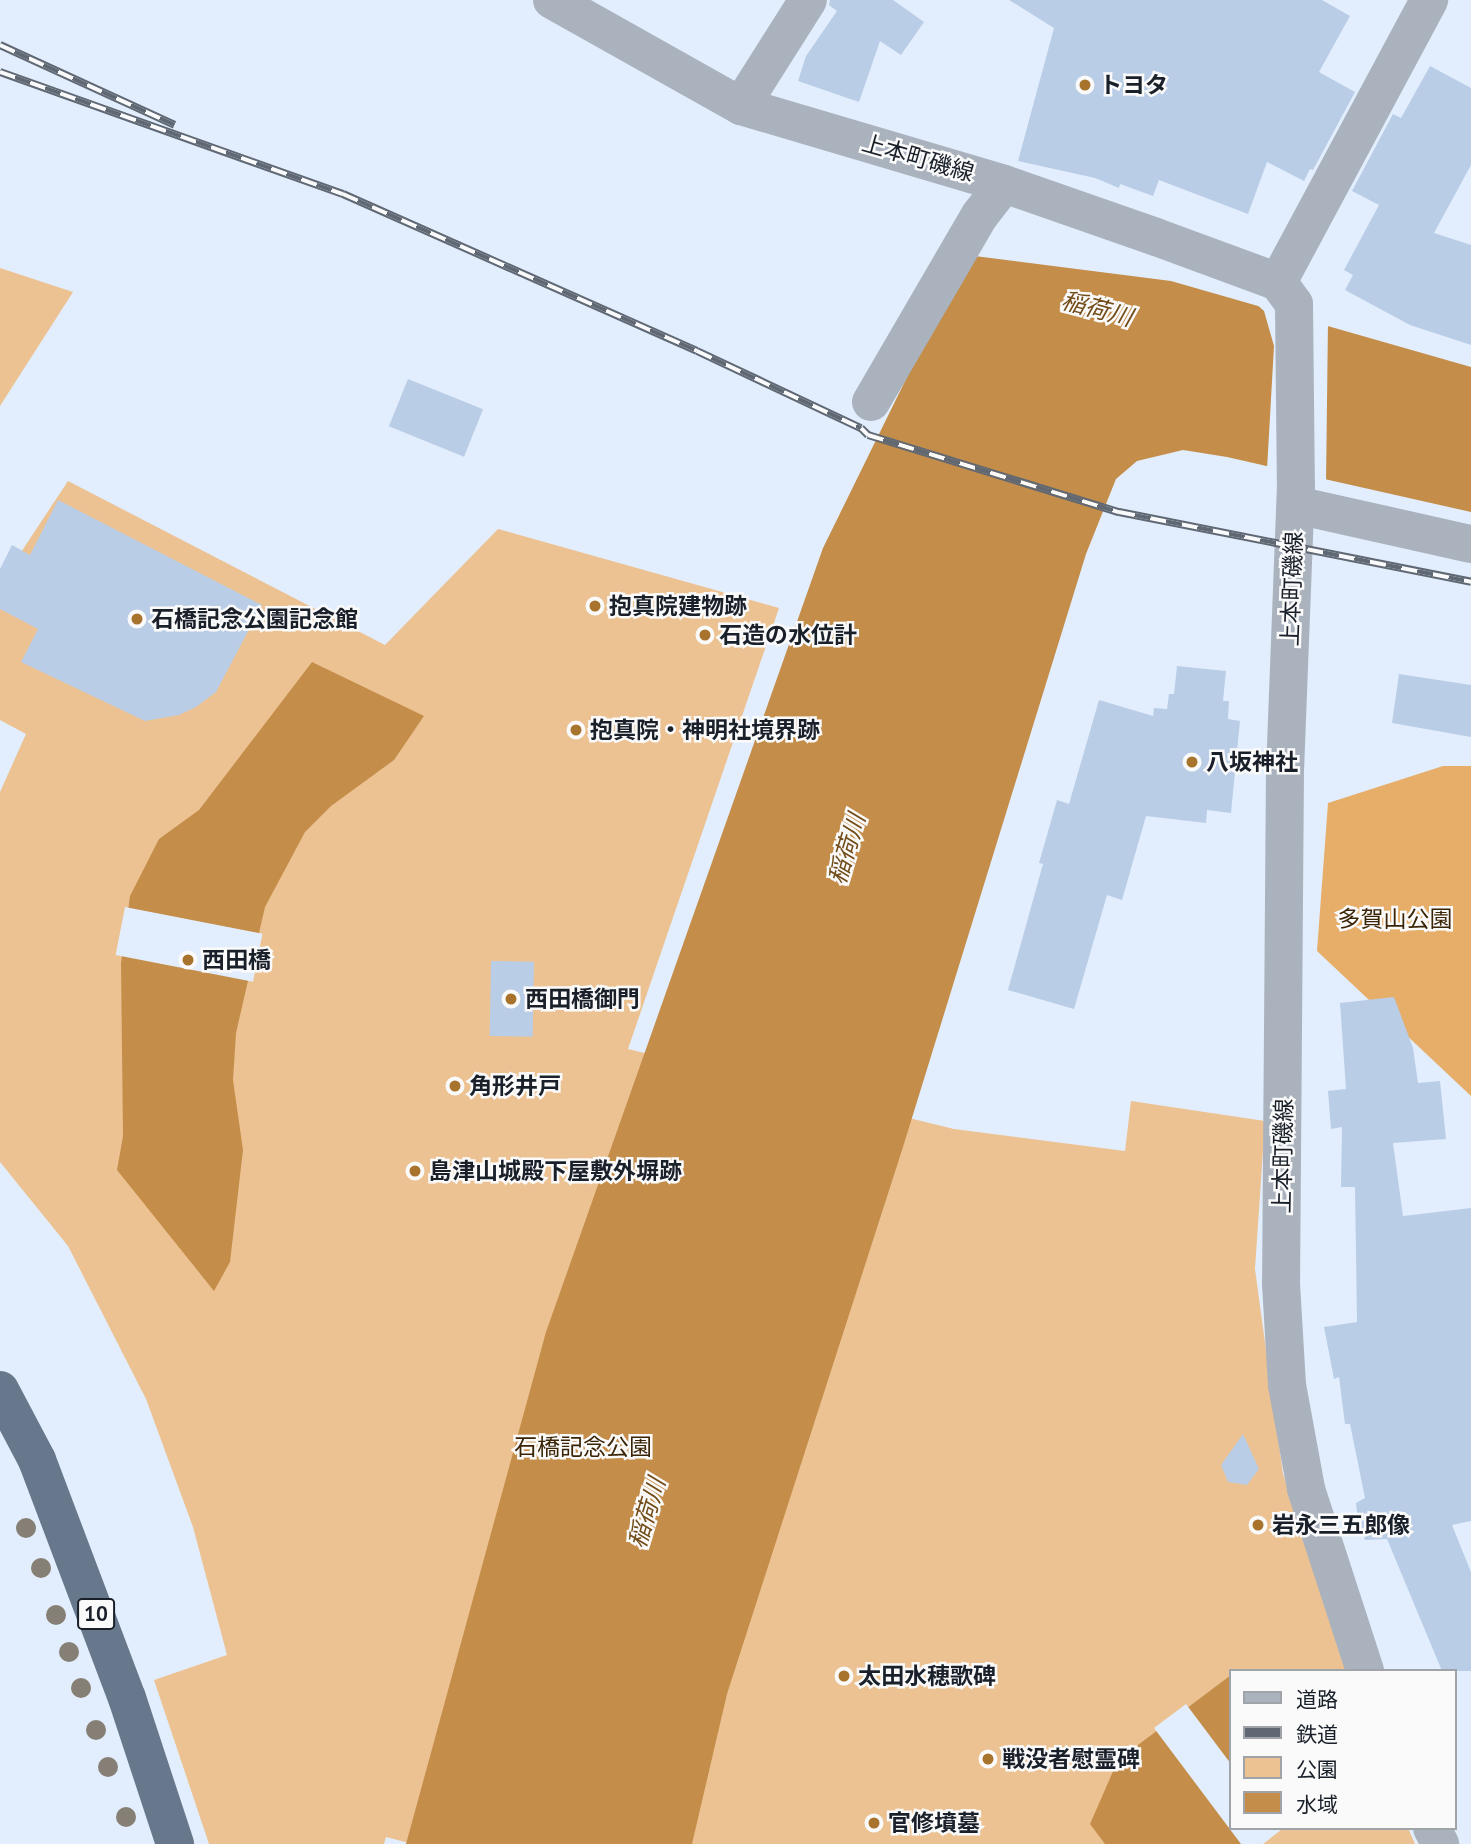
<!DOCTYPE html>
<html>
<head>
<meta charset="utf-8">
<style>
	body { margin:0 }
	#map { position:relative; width:1471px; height:1844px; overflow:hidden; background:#e2eefd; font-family:"PT Sans","Noto Sans JP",sans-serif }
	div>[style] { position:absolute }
	.green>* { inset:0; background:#ecc292 }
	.forest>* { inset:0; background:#e7ae6a }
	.water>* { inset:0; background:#c48d49 }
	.pier>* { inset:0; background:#e2eefd; transform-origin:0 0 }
	.building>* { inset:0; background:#bacde6; transform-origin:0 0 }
	.minor>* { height:38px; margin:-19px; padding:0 19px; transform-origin:19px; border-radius:19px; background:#aab2bd }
	.tertiary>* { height:38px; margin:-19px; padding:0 19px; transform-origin:19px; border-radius:19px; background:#aab2bd }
	.trunk>* { height:38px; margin:-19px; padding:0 19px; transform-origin:19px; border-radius:19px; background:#68788c }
	.rail>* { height:8px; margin-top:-4px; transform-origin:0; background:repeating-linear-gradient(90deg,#fafafa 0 16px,#606874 0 32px); box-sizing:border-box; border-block:2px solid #606874 }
	.trees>* { width:20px; height:20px; margin:-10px; border-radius:50%; background:#867f75 }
	.dots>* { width:19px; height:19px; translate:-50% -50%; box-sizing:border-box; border:4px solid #fafafa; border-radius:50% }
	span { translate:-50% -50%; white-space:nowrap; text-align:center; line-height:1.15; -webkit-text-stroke:5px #fafafa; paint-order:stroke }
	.shield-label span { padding:2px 5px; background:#fafafa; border:2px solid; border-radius:5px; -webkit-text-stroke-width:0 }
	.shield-label { font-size:21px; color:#1a202a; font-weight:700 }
	.poi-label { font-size:23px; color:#1a202a; font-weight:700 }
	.left { translate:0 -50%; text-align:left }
	.street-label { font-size:23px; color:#1a202a }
	.park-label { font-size:23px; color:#3a2405 }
	.water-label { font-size:24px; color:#724c19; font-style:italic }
	.legend { position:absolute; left:1229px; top:1669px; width:228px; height:161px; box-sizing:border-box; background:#fafafa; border:2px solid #a0a3a7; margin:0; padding:9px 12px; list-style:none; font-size:21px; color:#1a202a }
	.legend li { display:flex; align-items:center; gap:14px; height:35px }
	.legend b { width:35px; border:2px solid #a0a3a7 }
</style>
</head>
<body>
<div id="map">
	<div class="green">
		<i style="clip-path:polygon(0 268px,73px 292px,0 406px)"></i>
		<i style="clip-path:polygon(68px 481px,385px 645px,498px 529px,779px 608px,628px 1049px,954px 1129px,1125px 1151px,1131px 1101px,1265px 1121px,1255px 1269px,1283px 1474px,1348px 1671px,1231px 1671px,1231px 1828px,1408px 1828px,1415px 1844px,413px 1844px,386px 1837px,384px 1844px,209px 1844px,154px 1680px,227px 1655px,193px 1527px,146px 1399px,68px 1246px,0 1162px,0 792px,26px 734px,0 720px,0 584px)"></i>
	</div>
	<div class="forest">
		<i style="clip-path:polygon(1443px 766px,1471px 766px,1471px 1096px,1317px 951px,1328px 803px)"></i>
	</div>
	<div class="water">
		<i style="clip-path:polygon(967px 255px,1171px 281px,1471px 367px,1471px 512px,1227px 457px,1183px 450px,1137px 461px,1116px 479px,1086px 554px,903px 1147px,727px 1694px,692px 1844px,406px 1844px,546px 1332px,823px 548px)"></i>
		<i style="clip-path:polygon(312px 662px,424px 716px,394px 760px,331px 806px,305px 832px,265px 907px,236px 1033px,233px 1080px,243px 1150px,230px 1262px,214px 1291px,117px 1170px,123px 1136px,121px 963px,130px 896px,159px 839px,199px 810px)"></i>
		<i style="clip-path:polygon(1231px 1675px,1231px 1828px,1257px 1844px,1105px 1844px,1090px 1824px,1118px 1760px)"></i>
	</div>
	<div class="pier">
		<i style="clip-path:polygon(1253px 301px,1328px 322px,1326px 483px,1267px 469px,1274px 346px,1264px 311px)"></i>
		<i style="left:125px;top:907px;width:140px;height:49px;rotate:11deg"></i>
		<i style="clip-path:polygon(1186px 1704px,1231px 1764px,1231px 1828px,1281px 1830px,1263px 1844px,1241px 1844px,1154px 1728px)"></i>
	</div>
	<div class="building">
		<i style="clip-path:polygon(830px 0,893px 0,924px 22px,901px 55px,880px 41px,859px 102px,798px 81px,806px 56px,837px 11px,829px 5px)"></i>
		<i style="clip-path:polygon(1009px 0,1322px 0,1350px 16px,1319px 72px,1355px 92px,1313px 170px,1310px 169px,1304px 181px,1267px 162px,1248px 214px,1159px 180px,1153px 196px,1120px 184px,1119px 188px,1095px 178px,1018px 161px,1054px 28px)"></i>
		<i style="clip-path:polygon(1430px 66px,1471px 88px,1471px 165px,1434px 233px,1471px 245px,1471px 345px,1410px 325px,1345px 290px,1353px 275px,1344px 270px,1379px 205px,1352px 191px,1393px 114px,1401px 118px)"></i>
		<i style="left:408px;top:379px;width:81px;height:51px;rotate:22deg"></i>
		<i style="clip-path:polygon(58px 500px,262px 605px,216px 692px,196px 707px,179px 715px,145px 721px,21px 662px,38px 629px,0 609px,0 569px,12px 545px,30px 555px)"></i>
		<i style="clip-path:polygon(1177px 666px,1226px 671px,1223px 701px,1229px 701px,1228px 719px,1240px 721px,1231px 813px,1207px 810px,1206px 823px,1146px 816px,1122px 900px,1107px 895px,1074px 1009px,1008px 990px,1043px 864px,1039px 863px,1057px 800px,1069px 804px,1099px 700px,1153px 716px,1154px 708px,1167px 709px,1169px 694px,1174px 694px)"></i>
		<i style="clip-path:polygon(1399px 674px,1471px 685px,1471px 737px,1392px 723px)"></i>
		<i style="left:491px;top:961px;width:43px;height:75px;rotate:1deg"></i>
		<i style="clip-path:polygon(1394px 997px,1413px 1048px,1418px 1083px,1440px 1081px,1446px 1139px,1393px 1143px,1403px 1216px,1471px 1208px,1471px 1521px,1452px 1525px,1471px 1572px,1471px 1671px,1442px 1671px,1387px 1539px,1365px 1540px,1358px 1522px,1356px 1503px,1365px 1498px,1350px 1424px,1345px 1424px,1339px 1377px,1334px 1379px,1324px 1327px,1357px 1322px,1355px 1187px,1341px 1187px,1342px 1127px,1331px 1129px,1328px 1091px,1346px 1089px,1340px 1003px)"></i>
		<i style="clip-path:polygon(1243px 1434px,1259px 1469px,1247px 1485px,1228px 1482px,1221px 1465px)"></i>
	</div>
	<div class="minor">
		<i style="left:741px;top:106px;width:125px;rotate:-57.7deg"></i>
		<i style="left:1278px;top:282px;width:320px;rotate:-61.8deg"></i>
		<i style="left:871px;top:402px;width:216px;rotate:-59.8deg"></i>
		<i style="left:980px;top:215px;width:39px;rotate:-52deg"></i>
		<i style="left:1296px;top:505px;width:179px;rotate:12.6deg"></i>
	</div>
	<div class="tertiary">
		<i style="left:552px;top:0;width:217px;rotate:29.3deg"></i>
		<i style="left:741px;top:106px;width:274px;rotate:16.5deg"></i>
		<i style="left:1004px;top:184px;width:161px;rotate:19.2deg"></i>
		<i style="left:1156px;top:237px;width:130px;rotate:20.2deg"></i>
		<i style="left:1278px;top:282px;width:27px;rotate:54deg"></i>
		<i style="left:1294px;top:304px;width:181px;rotate:89.4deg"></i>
		<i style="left:1296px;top:485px;width:283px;rotate:92.2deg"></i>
		<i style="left:1285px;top:768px;width:516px;rotate:90.44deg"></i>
		<i style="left:1281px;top:1284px;width:101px;rotate:86.6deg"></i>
		<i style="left:1287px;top:1385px;width:106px;rotate:79.6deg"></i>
		<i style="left:1306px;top:1489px;width:191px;rotate:72deg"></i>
		<i style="left:1432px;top:1828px;width:18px;rotate:63deg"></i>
	</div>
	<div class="trunk">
		<i style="left:0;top:1390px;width:79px;rotate:62.1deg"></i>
		<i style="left:37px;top:1460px;width:254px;rotate:69.3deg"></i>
		<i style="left:127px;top:1698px;width:154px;rotate:71.8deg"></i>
	</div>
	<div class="rail">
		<i style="left:0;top:45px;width:192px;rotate:24.6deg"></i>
		<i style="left:0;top:72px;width:364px;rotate:19.6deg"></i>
		<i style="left:343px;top:194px;width:387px;rotate:23.9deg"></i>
		<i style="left:697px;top:351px;width:181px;rotate:25.2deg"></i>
		<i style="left:861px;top:428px;width:10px;rotate:45deg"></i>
		<i style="left:868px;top:435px;width:263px;rotate:17.1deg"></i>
		<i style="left:1119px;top:512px;width:359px;rotate:11.2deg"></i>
	</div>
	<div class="trees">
		<i style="left:26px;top:1528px"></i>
		<i style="left:41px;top:1568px"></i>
		<i style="left:56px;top:1615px"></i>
		<i style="left:69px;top:1652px"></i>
		<i style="left:81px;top:1688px"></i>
		<i style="left:96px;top:1730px"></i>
		<i style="left:108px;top:1767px"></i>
		<i style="left:126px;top:1817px"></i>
	</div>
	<div class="dots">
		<i style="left:1085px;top:85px;background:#a8732d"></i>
		<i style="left:595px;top:606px;background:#a8732d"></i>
		<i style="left:137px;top:619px;background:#a8732d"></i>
		<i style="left:705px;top:635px;background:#a8732d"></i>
		<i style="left:576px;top:730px;background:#a8732d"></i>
		<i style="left:1192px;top:762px;background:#a8732d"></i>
		<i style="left:188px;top:960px;background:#a8732d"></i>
		<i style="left:511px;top:999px;background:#a8732d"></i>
		<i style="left:455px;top:1086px;background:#a8732d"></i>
		<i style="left:415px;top:1171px;background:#a8732d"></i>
		<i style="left:1258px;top:1525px;background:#a8732d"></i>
		<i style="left:844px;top:1676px;background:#a8732d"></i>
		<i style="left:988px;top:1759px;background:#a8732d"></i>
		<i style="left:874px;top:1823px;background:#a8732d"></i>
	</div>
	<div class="shield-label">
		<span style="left:96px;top:1614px">10</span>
	</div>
	<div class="poi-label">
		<span class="left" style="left:1099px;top:85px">トヨタ</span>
		<span class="left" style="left:609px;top:606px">抱真院建物跡</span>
		<span class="left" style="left:151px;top:619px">石橋記念公園記念館</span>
		<span class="left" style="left:719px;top:635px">石造の水位計</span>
		<span class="left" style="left:590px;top:730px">抱真院・神明社境界跡</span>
		<span class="left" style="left:1206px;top:762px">八坂神社</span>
		<span class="left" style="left:202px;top:960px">西田橋</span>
		<span class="left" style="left:525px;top:999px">西田橋御門</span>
		<span class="left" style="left:469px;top:1086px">角形井戸</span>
		<span class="left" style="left:429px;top:1171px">島津山城殿下屋敷外塀跡</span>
		<span class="left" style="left:1272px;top:1525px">岩永三五郎像</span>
		<span class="left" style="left:858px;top:1676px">太田水穂歌碑</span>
		<span class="left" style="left:1002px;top:1759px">戦没者慰霊碑</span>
		<span class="left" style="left:888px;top:1823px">官修墳墓</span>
	</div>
	<div class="street-label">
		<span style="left:918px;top:158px;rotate:16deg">上本町磯線</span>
		<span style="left:1292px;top:589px;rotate:-88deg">上本町磯線</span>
		<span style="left:1283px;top:1156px;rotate:-89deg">上本町磯線</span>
	</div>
	<div class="park-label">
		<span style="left:1395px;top:919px">多賀山公園</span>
		<span style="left:583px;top:1447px">石橋記念公園</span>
	</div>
	<div class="water-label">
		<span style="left:1097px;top:309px;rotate:15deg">稲荷川</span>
		<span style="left:847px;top:849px;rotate:-73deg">稲荷川</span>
		<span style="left:647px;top:1513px;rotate:-73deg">稲荷川</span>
	</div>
	<ul class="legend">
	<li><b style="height:9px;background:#aab2bd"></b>道路</li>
	<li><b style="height:9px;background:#606874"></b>鉄道</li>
	<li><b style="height:19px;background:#ecc292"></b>公園</li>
	<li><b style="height:19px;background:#c48d49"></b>水域</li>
	</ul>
</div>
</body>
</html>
